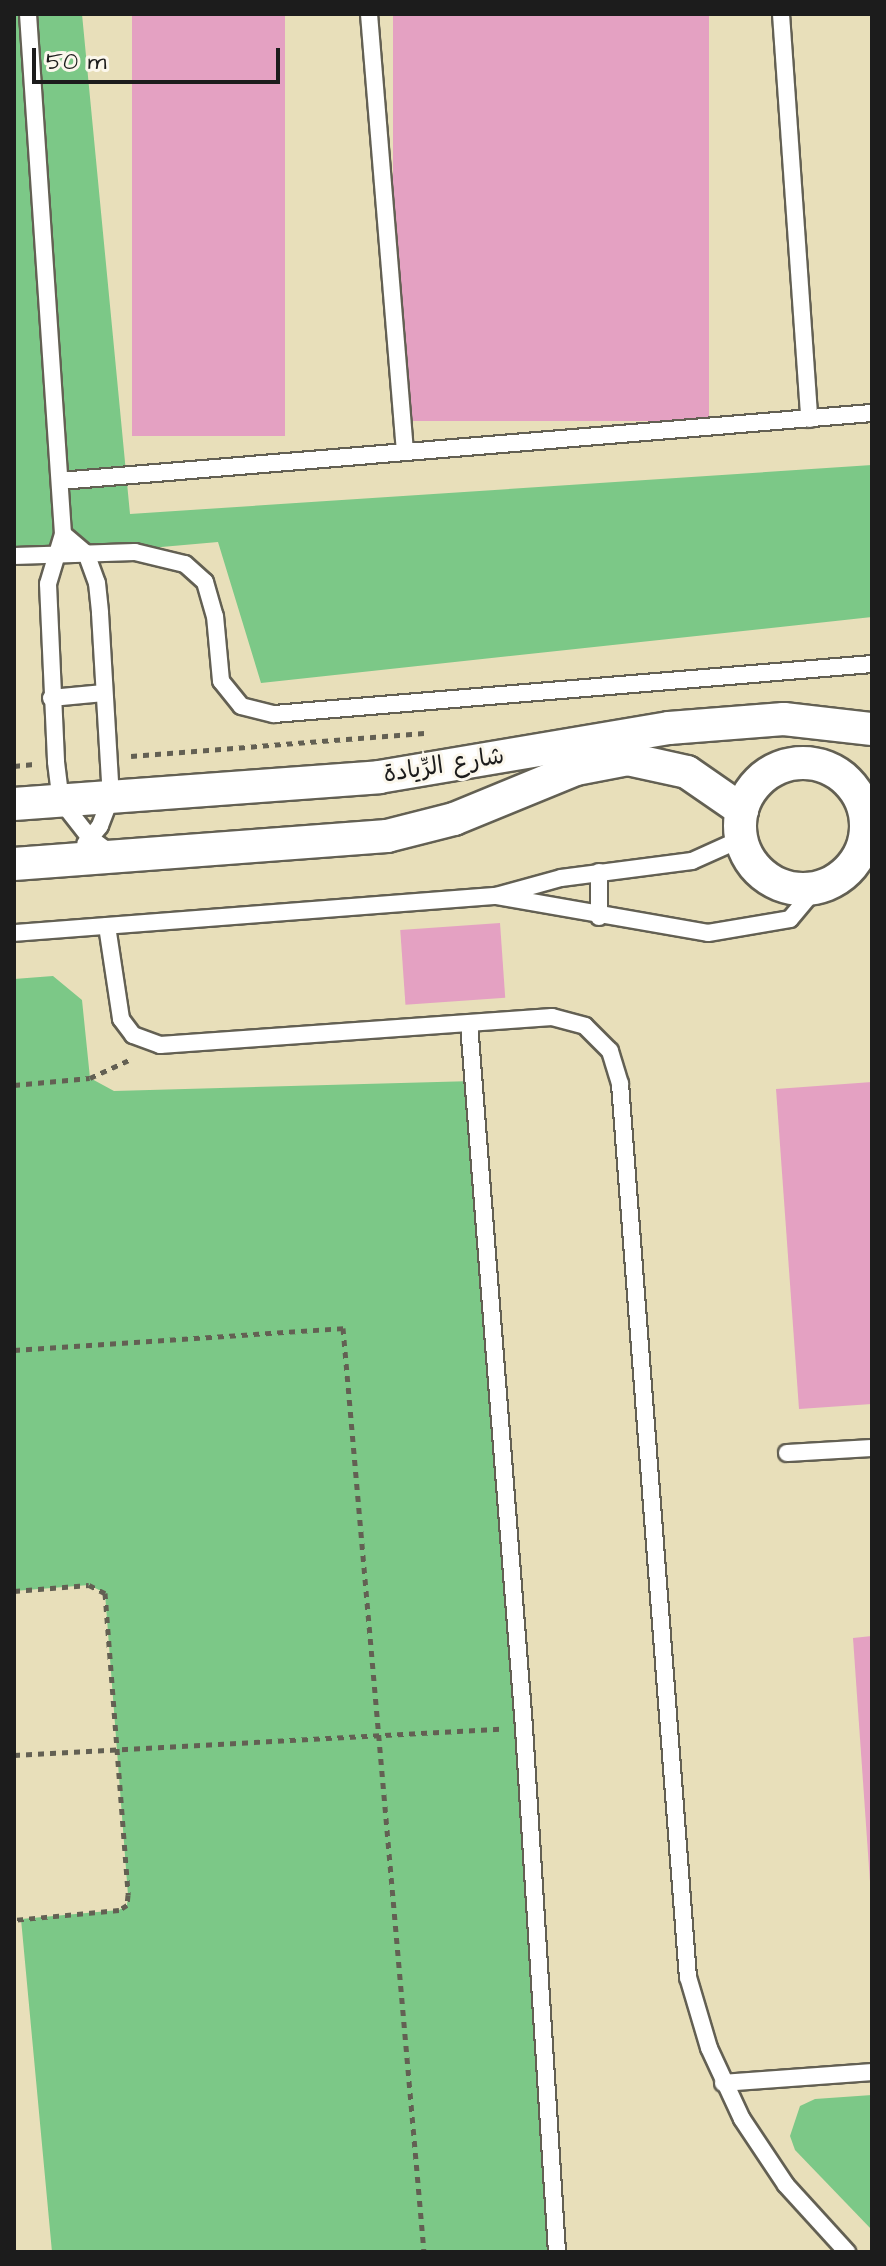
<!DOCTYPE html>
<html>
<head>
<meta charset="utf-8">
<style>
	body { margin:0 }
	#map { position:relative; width:886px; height:2266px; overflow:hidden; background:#e8dfba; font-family:"Architects Daughter","Playpen Sans Arabic",sans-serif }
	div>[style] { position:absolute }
	.green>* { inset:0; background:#7cc887 }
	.building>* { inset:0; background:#e4a1c2; transform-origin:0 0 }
	.path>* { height:5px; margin-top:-2.5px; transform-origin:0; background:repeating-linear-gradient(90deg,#636053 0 6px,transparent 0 12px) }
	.roads { filter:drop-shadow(2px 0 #636053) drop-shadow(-2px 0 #636053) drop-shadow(0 2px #636053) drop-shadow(0 -2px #636053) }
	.lane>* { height:16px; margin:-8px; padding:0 8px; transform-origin:8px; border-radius:8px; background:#fff }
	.street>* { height:32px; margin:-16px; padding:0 16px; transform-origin:16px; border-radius:16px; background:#fff }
	.street>.ring { margin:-16px; padding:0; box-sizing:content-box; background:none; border:32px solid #fff; border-radius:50% }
	span { translate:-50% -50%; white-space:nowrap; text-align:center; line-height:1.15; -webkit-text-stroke:6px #fbf7ec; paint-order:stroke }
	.street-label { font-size:24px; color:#1c1c1c }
	.frame { position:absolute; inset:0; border:16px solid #1c1c1c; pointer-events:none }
	.scale { position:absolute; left:32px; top:48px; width:248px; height:36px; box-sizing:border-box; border:4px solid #1c1c1c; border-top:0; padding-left:10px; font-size:24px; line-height:28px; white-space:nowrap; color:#1c1c1c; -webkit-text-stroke:6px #fbf7ec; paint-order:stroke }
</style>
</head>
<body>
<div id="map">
	<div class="green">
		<i style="clip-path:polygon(14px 14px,82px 14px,130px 514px,872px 465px,872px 617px,261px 683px,218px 542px,14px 560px)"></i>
		<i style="clip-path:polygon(53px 976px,82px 1000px,90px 1078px,114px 1091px,474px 1081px,557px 2252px,52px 2252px,21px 1919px,119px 1910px,127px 1905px,128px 1895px,105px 1593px,89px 1585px,14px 1591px,14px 979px)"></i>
		<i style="clip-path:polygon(872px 2095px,872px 2230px,795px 2150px,790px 2136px,800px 2106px,815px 2099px)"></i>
	</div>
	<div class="building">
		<i style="left:132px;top:14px;width:153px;height:422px"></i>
		<i style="left:393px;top:14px;width:316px;height:407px"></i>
		<i style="left:500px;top:923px;width:75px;height:100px;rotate:86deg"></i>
		<i style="clip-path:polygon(872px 1082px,872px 1404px,799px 1409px,776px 1089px)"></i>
		<i style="clip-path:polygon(872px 1636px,872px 1882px,870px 1882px,853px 1638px)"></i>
	</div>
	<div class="path">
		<i style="left:131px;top:756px;width:294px;rotate:-4.5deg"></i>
		<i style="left:14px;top:766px;width:20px;rotate:-6deg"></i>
		<i style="left:14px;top:1085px;width:76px;rotate:-5.3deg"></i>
		<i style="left:90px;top:1078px;width:43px;rotate:-24.8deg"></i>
		<i style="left:14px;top:1350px;width:330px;rotate:-3.8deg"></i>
		<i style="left:343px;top:1328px;width:928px;rotate:84.99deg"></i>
		<i style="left:14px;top:1591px;width:75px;rotate:-4.6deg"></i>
		<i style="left:89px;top:1585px;width:18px;rotate:27deg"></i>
		<i style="left:105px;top:1593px;width:303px;rotate:85.6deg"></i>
		<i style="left:128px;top:1895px;width:10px;rotate:96deg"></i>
		<i style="left:127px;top:1905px;width:9px;rotate:148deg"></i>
		<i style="left:119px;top:1910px;width:105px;rotate:174.6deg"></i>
		<i style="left:14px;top:1755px;width:487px;rotate:-3.1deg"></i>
	</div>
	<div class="roads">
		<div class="lane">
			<i style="left:28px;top:14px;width:521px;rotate:86.15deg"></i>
			<i style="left:63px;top:534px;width:52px;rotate:106.7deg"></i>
			<i style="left:48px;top:584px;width:178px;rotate:87.4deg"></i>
			<i style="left:56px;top:762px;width:39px;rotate:83deg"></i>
			<i style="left:61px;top:801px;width:47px;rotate:51.9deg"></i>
			<i style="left:90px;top:838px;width:27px;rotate:36deg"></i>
			<i style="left:369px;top:14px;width:439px;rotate:85.3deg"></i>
			<i style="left:781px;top:14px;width:406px;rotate:86deg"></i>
			<i style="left:60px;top:481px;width:815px;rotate:-4.79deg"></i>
			<i style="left:63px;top:534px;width:30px;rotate:40deg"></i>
			<i style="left:86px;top:553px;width:32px;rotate:70deg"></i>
			<i style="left:97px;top:583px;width:30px;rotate:84deg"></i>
			<i style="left:100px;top:613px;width:184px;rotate:86.6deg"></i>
			<i style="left:111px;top:797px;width:31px;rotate:111deg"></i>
			<i style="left:100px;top:826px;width:23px;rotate:130deg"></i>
			<i style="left:14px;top:556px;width:121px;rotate:-1.9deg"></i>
			<i style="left:135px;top:552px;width:51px;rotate:13.5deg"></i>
			<i style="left:185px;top:564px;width:27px;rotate:42deg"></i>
			<i style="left:205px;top:582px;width:35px;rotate:74deg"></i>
			<i style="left:215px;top:616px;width:65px;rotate:84.7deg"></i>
			<i style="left:221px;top:681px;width:32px;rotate:51deg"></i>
			<i style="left:241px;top:706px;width:34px;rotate:14deg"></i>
			<i style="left:274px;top:714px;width:600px;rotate:-4.78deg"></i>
			<i style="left:51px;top:698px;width:53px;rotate:-5.4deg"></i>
			<i style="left:497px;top:896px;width:214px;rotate:9.9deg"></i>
			<i style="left:708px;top:933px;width:83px;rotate:-9.7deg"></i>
			<i style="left:790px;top:919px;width:40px;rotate:-50deg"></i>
			<i style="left:599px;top:917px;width:45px;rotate:-90deg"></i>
			<i style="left:107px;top:926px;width:94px;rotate:81.4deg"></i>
			<i style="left:121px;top:1019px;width:20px;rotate:53deg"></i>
			<i style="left:133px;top:1035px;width:29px;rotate:20deg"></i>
			<i style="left:160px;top:1045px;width:393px;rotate:-4.1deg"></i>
			<i style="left:552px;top:1017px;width:34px;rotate:15deg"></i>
			<i style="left:585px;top:1026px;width:35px;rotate:45deg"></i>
			<i style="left:610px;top:1051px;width:34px;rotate:73deg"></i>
			<i style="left:620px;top:1084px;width:896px;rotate:85.65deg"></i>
			<i style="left:688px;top:1977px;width:74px;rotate:73.5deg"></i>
			<i style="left:709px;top:2048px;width:78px;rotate:65.1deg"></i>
			<i style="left:742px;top:2119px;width:79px;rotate:56.3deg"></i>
			<i style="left:786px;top:2185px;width:91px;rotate:47.7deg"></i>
			<i style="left:14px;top:933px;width:483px;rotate:-4.4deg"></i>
			<i style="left:496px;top:896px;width:67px;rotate:-15.5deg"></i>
			<i style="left:561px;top:878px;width:132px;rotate:-7.4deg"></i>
			<i style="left:692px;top:861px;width:54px;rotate:-24.2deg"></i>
			<i style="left:469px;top:1024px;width:706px;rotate:85.53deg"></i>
			<i style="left:524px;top:1728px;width:525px;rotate:86.4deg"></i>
			<i style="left:787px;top:1453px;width:85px;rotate:-3.4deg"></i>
			<i style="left:723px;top:2083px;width:149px;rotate:-4.2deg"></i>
		</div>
		<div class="street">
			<i class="ring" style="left:740px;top:763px;width:94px;height:94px"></i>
			<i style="left:14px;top:804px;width:366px;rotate:-4.2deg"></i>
			<i style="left:379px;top:777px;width:294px;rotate:-9.6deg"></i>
			<i style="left:669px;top:728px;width:115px;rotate:-4.5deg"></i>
			<i style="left:784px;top:719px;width:89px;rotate:6.5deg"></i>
			<i style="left:14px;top:864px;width:374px;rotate:-4.3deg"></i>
			<i style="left:387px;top:836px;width:69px;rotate:-14.2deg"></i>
			<i style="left:454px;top:819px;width:132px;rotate:-22.3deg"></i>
			<i style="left:576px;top:769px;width:53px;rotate:-10.9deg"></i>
			<i style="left:628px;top:759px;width:60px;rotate:12.4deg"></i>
			<i style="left:687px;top:772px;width:67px;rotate:34.6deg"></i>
		</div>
	</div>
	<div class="street-label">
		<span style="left:444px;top:766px;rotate:-9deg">شارع الرِّيادة</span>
	</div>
	<div class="frame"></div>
	<div class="scale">50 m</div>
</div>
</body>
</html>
